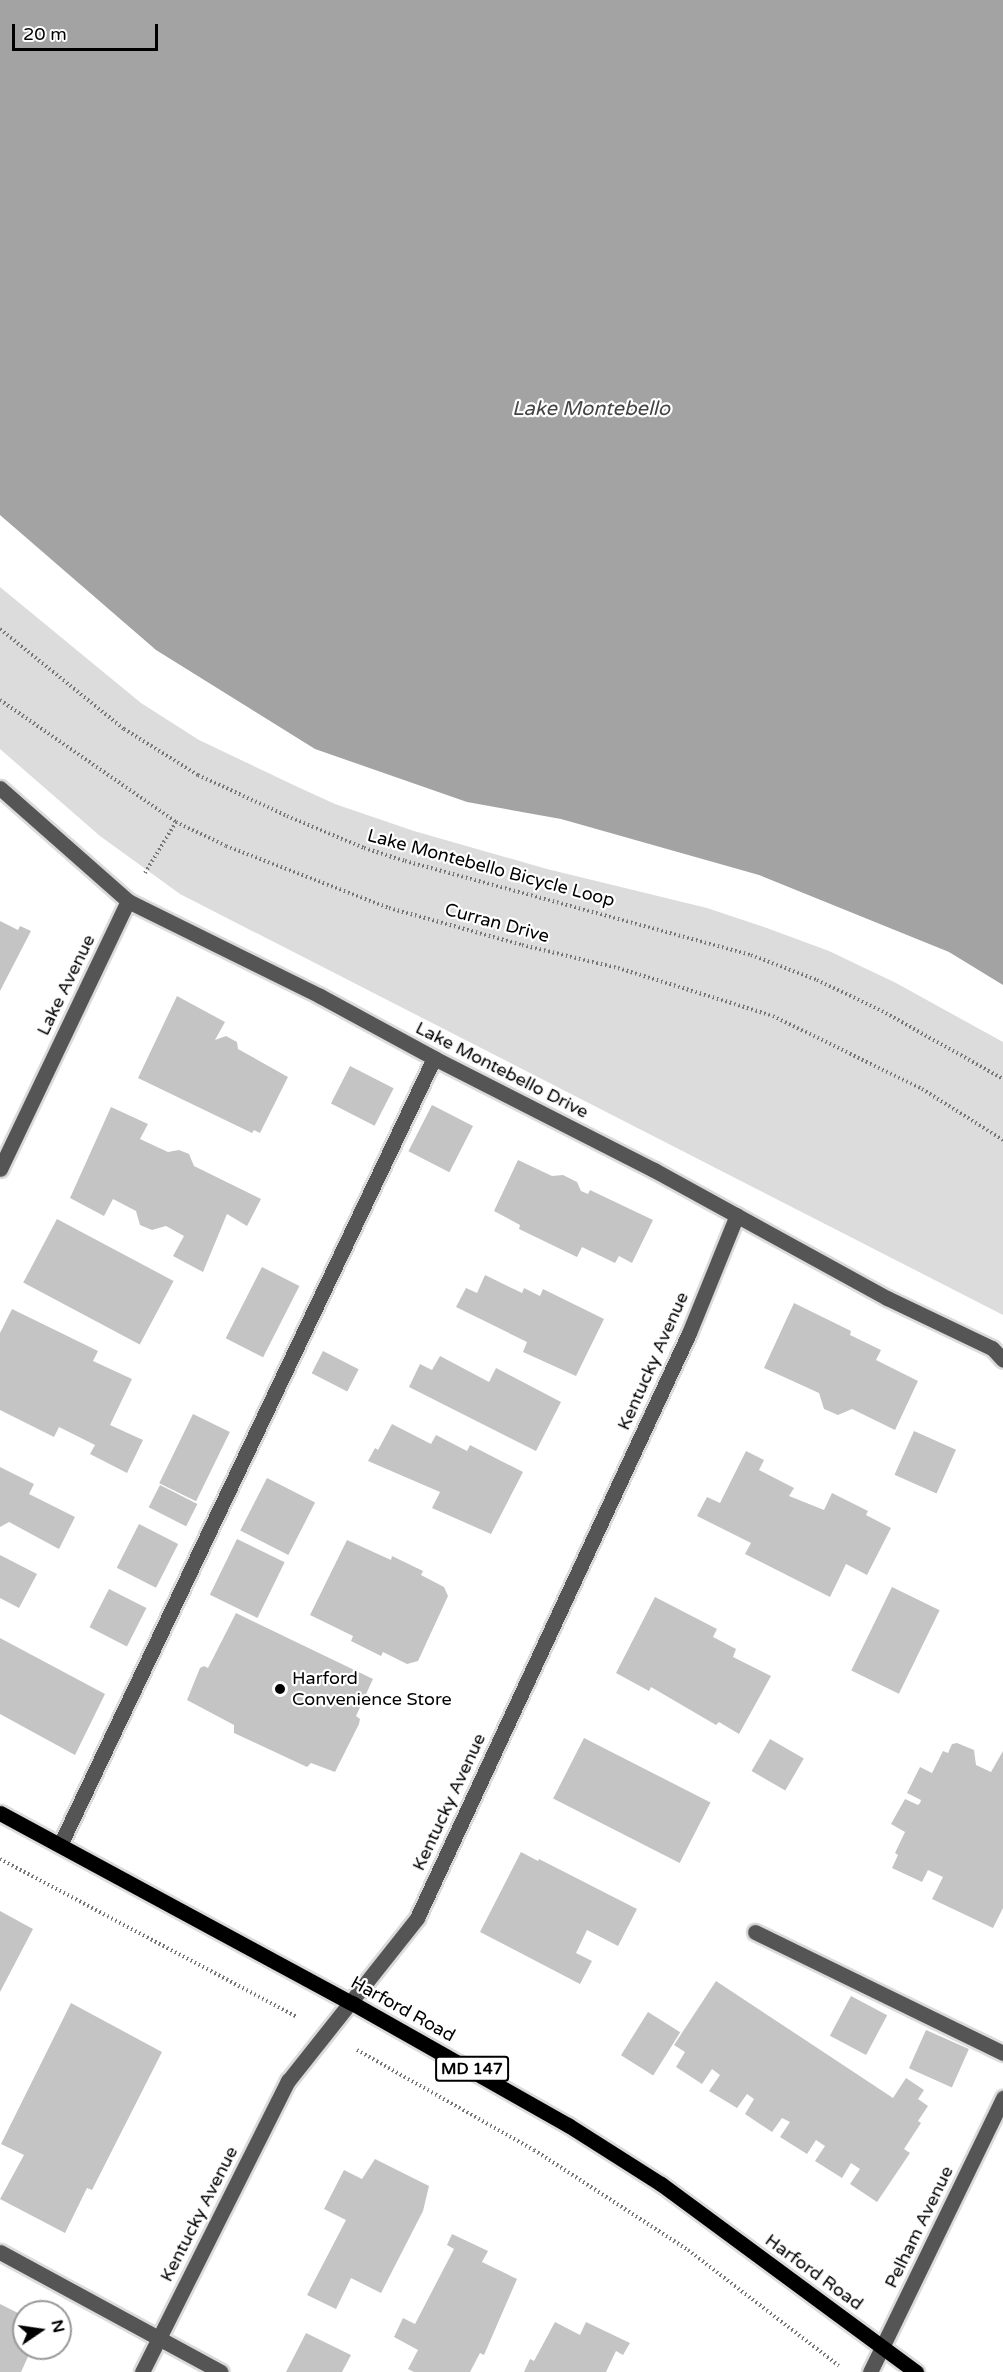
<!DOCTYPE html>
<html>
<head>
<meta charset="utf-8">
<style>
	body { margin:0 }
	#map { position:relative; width:1003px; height:2372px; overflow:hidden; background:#fff; font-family:"Varela Round",sans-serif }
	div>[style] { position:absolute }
	.green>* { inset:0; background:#dcdcdc }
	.water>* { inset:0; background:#a3a3a3 }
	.building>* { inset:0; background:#c4c4c4; transform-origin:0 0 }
	.path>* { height:4px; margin-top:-2px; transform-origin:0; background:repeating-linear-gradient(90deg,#777 0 1.5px,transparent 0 4.5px) }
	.roads { filter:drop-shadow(2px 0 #dbdbdb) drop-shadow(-2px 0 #dbdbdb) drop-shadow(0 2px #dbdbdb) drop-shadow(0 -2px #dbdbdb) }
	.minor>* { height:15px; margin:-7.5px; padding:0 7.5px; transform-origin:7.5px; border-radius:7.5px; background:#555 }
	.major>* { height:15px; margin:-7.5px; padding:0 7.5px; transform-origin:7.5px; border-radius:7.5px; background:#000 }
	.dots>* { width:16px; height:16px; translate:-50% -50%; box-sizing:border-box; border:3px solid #fff; border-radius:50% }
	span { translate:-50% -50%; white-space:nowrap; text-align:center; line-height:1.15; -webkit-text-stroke:4.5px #fff; paint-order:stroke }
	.shield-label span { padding:2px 4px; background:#fff; border:2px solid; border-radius:4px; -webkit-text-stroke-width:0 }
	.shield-label { font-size:16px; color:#000; font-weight:700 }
	.street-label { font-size:18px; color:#000 }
	.poi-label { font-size:18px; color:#000 }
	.left { translate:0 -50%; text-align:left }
	.water-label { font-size:20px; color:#444; font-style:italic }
	.north { position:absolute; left:12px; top:2300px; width:60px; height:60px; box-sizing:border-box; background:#fff; border:2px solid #999; border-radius:50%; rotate:77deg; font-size:16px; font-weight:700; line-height:24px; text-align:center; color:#000 }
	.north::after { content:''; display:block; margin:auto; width:21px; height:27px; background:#000; clip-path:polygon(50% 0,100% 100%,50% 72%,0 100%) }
	.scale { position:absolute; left:12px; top:24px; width:146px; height:27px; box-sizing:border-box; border:3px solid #000; border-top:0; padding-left:8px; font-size:18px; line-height:21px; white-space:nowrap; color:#000; -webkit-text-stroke:4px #fff; paint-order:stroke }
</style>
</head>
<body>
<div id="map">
	<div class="green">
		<i style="clip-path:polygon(0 587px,141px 703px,199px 740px,300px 788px,335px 804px,414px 831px,547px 869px,707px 908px,761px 926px,829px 951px,896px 983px,1003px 1042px,1003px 1315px,180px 894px,100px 836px,0 749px)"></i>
	</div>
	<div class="water">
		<i style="clip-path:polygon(0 0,1003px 0,1003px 985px,949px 952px,759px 875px,561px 819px,467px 802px,315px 749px,156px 650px,0 515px)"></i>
	</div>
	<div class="building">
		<i style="clip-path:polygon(0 921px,18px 930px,20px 926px,31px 931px,0 991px)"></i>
		<i style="clip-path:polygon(177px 996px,225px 1022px,215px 1040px,226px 1036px,237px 1042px,238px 1049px,288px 1077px,260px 1133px,254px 1130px,252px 1133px,138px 1078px)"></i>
		<i style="left:350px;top:1066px;width:49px;height:42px;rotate:27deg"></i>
		<i style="left:432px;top:1105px;width:46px;height:52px;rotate:27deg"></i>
		<i style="clip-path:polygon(111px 1107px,148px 1124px,140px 1139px,168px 1152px,179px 1150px,189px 1154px,194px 1166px,261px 1199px,247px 1226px,227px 1214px,203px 1272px,173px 1256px,184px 1236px,166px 1226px,152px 1230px,140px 1225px,136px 1211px,113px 1199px,104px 1216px,70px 1198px)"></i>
		<i style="clip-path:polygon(518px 1160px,552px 1176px,563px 1175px,577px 1182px,581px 1191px,588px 1194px,590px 1190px,653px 1220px,632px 1263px,619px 1256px,615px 1263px,582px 1247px,577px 1257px,519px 1229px,520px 1225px,494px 1211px)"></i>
		<i style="left:57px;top:1219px;width:132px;height:72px;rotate:28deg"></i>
		<i style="left:262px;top:1267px;width:42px;height:80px;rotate:27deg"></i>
		<i style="clip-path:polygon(485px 1275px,522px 1293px,524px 1288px,540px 1296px,543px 1289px,604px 1319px,576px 1376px,523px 1352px,527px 1342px,456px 1307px,466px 1288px,477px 1293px)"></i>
		<i style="clip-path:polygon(794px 1303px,851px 1331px,850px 1335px,881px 1350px,876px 1360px,918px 1381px,895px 1430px,852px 1409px,838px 1415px,824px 1409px,819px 1393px,764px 1368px)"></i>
		<i style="clip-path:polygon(12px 1309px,98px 1351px,93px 1361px,132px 1379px,110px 1425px,143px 1440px,127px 1473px,90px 1454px,95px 1445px,59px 1427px,54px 1437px,0 1410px,0 1333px)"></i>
		<i style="left:323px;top:1351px;width:40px;height:25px;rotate:27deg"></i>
		<i style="clip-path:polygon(440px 1356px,489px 1382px,496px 1368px,561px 1402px,536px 1451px,409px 1387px,420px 1364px,432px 1370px)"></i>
		<i style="left:193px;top:1414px;width:41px;height:77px;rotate:26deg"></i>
		<i style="clip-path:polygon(392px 1424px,431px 1444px,436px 1435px,467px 1451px,470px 1445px,523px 1472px,491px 1534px,432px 1508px,440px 1492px,368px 1461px,375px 1448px,378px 1450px)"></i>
		<i style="left:914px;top:1431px;width:46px;height:48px;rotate:24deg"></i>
		<i style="clip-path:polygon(746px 1451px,764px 1460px,759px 1470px,794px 1488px,789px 1496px,824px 1510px,832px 1493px,868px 1511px,866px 1515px,891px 1528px,867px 1575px,846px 1564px,830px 1597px,745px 1554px,751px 1543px,697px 1516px,707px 1497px,720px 1503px)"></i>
		<i style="clip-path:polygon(0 1467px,34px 1484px,29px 1494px,75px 1517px,59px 1549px,9px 1522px,0 1527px)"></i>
		<i style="left:267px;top:1478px;width:54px;height:59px;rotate:27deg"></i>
		<i style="left:160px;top:1485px;width:42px;height:25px;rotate:27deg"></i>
		<i style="left:139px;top:1524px;width:44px;height:49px;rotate:27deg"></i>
		<i style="left:237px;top:1539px;width:53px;height:62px;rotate:26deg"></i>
		<i style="clip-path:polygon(347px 1540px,391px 1560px,392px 1556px,423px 1571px,421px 1575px,444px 1587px,448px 1596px,418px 1661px,407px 1664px,383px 1652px,381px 1656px,351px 1641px,353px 1636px,310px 1615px)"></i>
		<i style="clip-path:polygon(0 1555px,37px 1574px,19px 1608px,0 1598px)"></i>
		<i style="left:892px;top:1587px;width:53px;height:93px;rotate:26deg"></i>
		<i style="left:109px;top:1589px;width:42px;height:43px;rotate:27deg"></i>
		<i style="clip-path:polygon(655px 1597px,717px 1629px,713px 1637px,736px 1649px,733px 1657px,771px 1676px,739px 1734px,719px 1722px,716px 1725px,651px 1687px,649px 1691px,616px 1673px)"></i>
		<i style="clip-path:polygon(236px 1613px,373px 1679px,356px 1716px,360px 1719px,359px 1724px,335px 1772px,311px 1763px,307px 1767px,234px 1733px,234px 1725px,187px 1700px,200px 1668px,204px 1666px,208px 1668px)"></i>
		<i style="clip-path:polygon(0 1638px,105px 1694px,75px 1755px,0 1714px)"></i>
		<i style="left:584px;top:1738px;width:142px;height:68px;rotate:27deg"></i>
		<i style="left:770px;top:1739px;width:39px;height:37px;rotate:30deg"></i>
		<i style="clip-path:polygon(957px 1743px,974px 1750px,976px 1765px,991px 1772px,1003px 1751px,1003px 1908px,993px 1928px,932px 1899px,943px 1877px,928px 1870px,922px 1882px,892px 1868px,898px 1855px,895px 1853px,905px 1832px,891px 1824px,905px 1799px,918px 1805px,920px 1803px,921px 1800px,907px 1793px,920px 1767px,932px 1773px,943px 1751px,948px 1753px,952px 1744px)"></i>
		<i style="clip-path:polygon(521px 1852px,538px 1861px,539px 1859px,637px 1909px,618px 1946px,587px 1930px,576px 1953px,592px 1961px,580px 1984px,480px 1932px)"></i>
		<i style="clip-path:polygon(0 1911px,33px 1929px,0 1992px)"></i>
		<i style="clip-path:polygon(716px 1981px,893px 2098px,906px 2078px,924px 2090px,918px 2099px,928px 2106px,918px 2121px,921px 2123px,904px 2149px,910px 2153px,877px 2202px,850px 2184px,860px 2169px,851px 2163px,842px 2178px,815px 2161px,825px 2146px,816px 2140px,807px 2154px,780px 2137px,790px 2122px,782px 2118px,772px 2132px,745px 2114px,754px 2099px,747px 2094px,737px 2108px,709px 2091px,720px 2075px,712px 2069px,702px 2084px,676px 2067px,685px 2052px,674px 2045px)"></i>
		<i style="left:851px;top:1996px;width:41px;height:45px;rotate:28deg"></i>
		<i style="clip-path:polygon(71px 2003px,162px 2052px,92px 2190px,87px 2188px,65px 2233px,0 2199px,24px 2155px,1px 2144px)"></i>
		<i style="left:648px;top:2012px;width:38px;height:51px;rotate:32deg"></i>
		<i style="left:926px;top:2030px;width:47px;height:42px;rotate:24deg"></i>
		<i style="clip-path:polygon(375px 2159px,429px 2186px,423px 2211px,381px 2293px,351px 2278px,336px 2309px,307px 2295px,346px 2220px,324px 2209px,344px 2170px,362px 2179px)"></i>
		<i style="clip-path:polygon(452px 2234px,488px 2251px,482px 2262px,517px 2279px,484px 2355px,480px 2353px,470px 2372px,414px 2372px,408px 2369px,418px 2350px,394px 2337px,403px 2318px,415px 2324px,454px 2249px,447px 2245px)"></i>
		<i style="clip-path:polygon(0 2304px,24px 2316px,24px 2327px,19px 2337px,24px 2340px,24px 2348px,32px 2348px,21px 2372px,0 2372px)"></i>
		<i style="clip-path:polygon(555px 2322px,580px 2335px,586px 2322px,630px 2343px,623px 2355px,616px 2351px,606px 2372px,524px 2372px,530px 2359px,534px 2361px)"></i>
		<i style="clip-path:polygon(306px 2333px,351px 2355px,342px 2372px,286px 2372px)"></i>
	</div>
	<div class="path">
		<i style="left:0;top:629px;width:159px;rotate:38.9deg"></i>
		<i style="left:124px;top:729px;width:87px;rotate:31.9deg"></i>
		<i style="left:198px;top:775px;width:98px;rotate:24.7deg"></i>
		<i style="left:287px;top:816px;width:83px;rotate:22.6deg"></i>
		<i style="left:364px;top:848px;width:43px;rotate:17.6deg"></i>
		<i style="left:405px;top:861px;width:359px;rotate:15.2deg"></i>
		<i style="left:751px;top:955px;width:71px;rotate:20.7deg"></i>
		<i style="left:817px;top:980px;width:72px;rotate:25.5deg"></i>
		<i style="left:882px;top:1011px;width:139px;rotate:29.3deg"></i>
		<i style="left:0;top:700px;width:214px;rotate:34.7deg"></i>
		<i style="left:176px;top:822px;width:55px;rotate:25.6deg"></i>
		<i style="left:226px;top:846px;width:174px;rotate:20.8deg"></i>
		<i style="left:389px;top:908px;width:138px;rotate:15.5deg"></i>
		<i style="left:522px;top:945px;width:99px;rotate:13.5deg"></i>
		<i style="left:618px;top:968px;width:162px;rotate:17.2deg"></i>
		<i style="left:773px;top:1016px;width:166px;rotate:26.1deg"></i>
		<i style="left:922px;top:1089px;width:96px;rotate:32.2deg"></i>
		<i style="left:145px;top:873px;width:60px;rotate:-58.7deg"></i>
		<i style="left:0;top:1859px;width:336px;rotate:28deg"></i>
		<i style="left:357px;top:2050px;width:203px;rotate:29.5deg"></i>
		<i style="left:534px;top:2150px;width:184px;rotate:33deg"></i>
		<i style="left:688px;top:2250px;width:190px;rotate:37.5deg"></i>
	</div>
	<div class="roads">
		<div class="minor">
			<i style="left:0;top:788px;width:171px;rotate:41.4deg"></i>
			<i style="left:128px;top:901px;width:214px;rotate:26.3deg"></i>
			<i style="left:320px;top:996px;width:130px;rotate:28.5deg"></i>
			<i style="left:434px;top:1058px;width:247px;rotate:27deg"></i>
			<i style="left:654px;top:1170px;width:266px;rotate:28.8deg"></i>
			<i style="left:887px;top:1298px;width:116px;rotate:25.5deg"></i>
			<i style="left:992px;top:1348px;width:16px;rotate:47deg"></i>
			<i style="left:0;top:1169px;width:297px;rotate:-64.5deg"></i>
			<i style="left:60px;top:1845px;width:871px;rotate:-64.58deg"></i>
			<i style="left:755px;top:1932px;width:276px;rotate:26deg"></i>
			<i style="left:0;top:2252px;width:251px;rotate:28.5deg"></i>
			<i style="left:142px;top:2372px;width:326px;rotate:-63.4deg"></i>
			<i style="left:288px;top:2081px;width:208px;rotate:-51.6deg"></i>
			<i style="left:417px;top:1918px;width:645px;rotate:-65.06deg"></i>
			<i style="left:689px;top:1333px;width:127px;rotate:-67.9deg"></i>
			<i style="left:870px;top:2372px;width:305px;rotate:-64.1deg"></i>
		</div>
		<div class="major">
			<i style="left:0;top:1813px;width:400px;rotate:28.4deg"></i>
			<i style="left:352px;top:2003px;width:248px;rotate:29.5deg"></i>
			<i style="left:568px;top:2125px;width:110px;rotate:32.4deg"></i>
			<i style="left:661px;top:2184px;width:317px;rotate:36.4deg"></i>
		</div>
	</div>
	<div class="dots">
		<i style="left:280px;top:1689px;background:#000"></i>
	</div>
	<div class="shield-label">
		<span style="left:472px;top:2069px">MD 147</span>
	</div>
	<div class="street-label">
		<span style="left:491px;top:868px;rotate:15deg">Lake Montebello Bicycle Loop</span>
		<span style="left:497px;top:923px;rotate:15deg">Curran Drive</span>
		<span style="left:66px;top:985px;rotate:-64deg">Lake Avenue</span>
		<span style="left:502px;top:1070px;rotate:27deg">Lake Montebello Drive</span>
		<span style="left:653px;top:1361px;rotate:-66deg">Kentucky Avenue</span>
		<span style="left:449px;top:1802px;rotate:-65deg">Kentucky Avenue</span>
		<span style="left:403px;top:2009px;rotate:29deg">Harford Road</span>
		<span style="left:199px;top:2214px;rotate:-63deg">Kentucky Avenue</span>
		<span style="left:919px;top:2227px;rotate:-64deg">Pelham Avenue</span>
		<span style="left:814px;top:2272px;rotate:36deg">Harford Road</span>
	</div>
	<div class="poi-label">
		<span class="left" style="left:292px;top:1689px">Harford<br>Convenience Store</span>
	</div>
	<div class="water-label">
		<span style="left:591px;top:409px">Lake Montebello</span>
	</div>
	<div class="north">N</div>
	<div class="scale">20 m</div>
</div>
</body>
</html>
